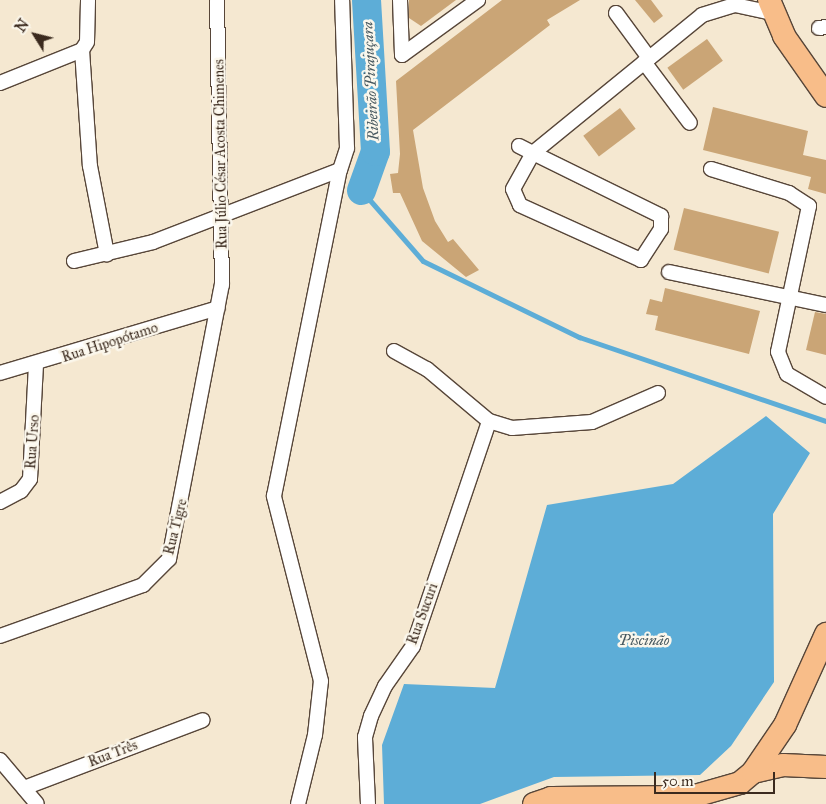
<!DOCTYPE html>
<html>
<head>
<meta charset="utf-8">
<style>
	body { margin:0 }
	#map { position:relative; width:826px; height:804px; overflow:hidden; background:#f5e8d1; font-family:"IM FELL Great Primer",serif }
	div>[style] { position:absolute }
	.water>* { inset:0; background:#5dadd7 }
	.stream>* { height:5px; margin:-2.5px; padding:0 2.5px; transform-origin:2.5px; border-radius:2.5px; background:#5dadd7 }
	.river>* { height:29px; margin:-14.5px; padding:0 14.5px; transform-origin:14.5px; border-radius:14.5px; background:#5dadd7 }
	.building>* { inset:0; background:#caa576; transform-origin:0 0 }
	.roads { filter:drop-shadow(1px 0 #574639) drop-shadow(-1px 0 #574639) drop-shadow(0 1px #574639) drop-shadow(0 -1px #574639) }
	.street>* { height:14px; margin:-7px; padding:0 7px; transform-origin:7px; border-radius:7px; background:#fff }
	.primary>* { height:22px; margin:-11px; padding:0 11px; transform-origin:11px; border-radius:11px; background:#f8bd89 }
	span { translate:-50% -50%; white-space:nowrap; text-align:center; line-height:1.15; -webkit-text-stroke:5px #fbf7ec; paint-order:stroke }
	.street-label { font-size:14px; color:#3b2a1e }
	.water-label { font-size:15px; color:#47585f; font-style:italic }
	.north { position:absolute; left:10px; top:10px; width:50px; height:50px; -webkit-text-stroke:4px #fbf7ec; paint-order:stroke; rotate:306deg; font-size:14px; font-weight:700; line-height:20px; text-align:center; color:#3b2a1e }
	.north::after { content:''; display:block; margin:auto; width:18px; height:22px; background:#3b2a1e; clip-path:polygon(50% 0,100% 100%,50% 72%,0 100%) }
	.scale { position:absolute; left:654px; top:772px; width:121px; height:22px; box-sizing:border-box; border:2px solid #3b2a1e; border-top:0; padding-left:6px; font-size:15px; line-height:18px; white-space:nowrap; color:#3b2a1e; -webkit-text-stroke:4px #fbf7ec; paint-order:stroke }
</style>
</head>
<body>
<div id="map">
	<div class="water">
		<i style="clip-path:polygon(766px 416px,810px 453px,773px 514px,774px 682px,731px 746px,700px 775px,554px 777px,480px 804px,384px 804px,382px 745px,404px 684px,495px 688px,547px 505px,673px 484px)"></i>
	</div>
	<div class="stream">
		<i style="left:361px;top:190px;width:94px;rotate:48.9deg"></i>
		<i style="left:423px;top:261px;width:174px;rotate:26deg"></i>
		<i style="left:579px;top:337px;width:261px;rotate:18.8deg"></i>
	</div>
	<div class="river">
		<i style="left:361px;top:190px;width:41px;rotate:-70.3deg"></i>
		<i style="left:375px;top:151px;width:151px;rotate:-93.4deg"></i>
	</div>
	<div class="building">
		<i style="clip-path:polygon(409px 0,456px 0,421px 26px,409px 18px)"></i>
		<i style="clip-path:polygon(502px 0,580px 0,547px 20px,550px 25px,413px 130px,423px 188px,435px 221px,448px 242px,453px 239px,479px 270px,466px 277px,422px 241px,400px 193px,393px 193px,390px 174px,398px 173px,400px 154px,396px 81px)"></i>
		<i style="clip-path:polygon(635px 0,651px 0,663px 16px,654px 23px)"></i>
		<i style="left:707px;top:39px;width:27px;height:49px;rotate:54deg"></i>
		<i style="clip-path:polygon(713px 107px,808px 131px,803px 155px,826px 160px,826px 194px,808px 189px,811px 177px,703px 150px)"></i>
		<i style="left:620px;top:108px;width:26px;height:46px;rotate:53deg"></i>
		<i style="left:684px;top:208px;width:98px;height:43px;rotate:14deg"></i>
		<i style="clip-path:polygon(665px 288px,760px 311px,749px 354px,655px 330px,658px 316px,646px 314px,650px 299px,662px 302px)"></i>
		<i style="clip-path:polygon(815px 312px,826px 314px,826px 355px,806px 350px)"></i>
	</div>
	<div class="roads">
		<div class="street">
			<i style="left:400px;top:0;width:55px;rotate:87.9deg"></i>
			<i style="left:616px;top:13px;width:56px;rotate:53.7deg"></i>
			<i style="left:819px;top:28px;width:7px;rotate:-8deg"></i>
			<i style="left:82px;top:50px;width:116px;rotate:86.1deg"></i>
			<i style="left:90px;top:166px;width:90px;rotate:79.1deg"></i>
			<i style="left:402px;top:55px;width:94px;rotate:-35.9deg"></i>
			<i style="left:644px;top:62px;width:76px;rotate:53deg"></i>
			<i style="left:0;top:83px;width:88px;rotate:-21.9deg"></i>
			<i style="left:82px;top:50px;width:9px;rotate:-58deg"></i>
			<i style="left:87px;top:42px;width:42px;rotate:-88.6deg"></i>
			<i style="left:519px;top:146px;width:16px;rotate:27deg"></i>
			<i style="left:533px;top:153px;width:143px;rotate:26.2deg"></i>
			<i style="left:661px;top:216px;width:13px;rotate:90deg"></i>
			<i style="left:661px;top:229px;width:37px;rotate:123deg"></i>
			<i style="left:641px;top:260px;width:133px;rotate:-155.6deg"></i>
			<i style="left:520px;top:205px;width:17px;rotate:-114deg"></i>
			<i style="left:513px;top:189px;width:41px;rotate:-60.9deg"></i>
			<i style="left:533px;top:153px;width:218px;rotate:-39.2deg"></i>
			<i style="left:702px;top:15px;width:34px;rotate:-17deg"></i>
			<i style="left:735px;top:5px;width:40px;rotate:12deg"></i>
			<i style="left:711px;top:169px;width:82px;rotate:17.1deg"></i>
			<i style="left:789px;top:193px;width:24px;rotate:33deg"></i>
			<i style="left:809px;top:206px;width:149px;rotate:102deg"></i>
			<i style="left:778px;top:352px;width:24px;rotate:68deg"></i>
			<i style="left:787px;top:374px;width:45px;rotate:30.5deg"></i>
			<i style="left:74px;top:261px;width:81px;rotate:-13.5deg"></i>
			<i style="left:153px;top:242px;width:200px;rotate:-21.1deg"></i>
			<i style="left:340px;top:170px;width:23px;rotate:-72deg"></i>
			<i style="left:347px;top:148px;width:148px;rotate:-91.9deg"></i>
			<i style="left:669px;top:272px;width:160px;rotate:11.9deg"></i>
			<i style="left:394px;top:351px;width:38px;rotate:29deg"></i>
			<i style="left:427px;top:369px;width:81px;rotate:40deg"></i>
			<i style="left:489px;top:421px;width:24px;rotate:17deg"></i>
			<i style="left:512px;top:428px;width:80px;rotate:-4.3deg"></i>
			<i style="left:592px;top:422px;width:72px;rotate:-23.7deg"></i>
			<i style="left:0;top:373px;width:227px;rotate:-16.6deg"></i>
			<i style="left:0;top:502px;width:24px;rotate:-28deg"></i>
			<i style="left:21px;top:491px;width:15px;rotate:-53deg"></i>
			<i style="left:30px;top:479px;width:113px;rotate:-87deg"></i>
			<i style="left:0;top:636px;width:152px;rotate:-19.6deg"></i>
			<i style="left:143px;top:585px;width:37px;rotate:-45deg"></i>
			<i style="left:169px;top:559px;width:279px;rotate:-79.1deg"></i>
			<i style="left:222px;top:285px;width:285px;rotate:-91deg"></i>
			<i style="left:0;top:760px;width:57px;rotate:49.9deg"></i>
			<i style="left:24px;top:788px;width:191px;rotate:-20.8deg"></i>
			<i style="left:298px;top:804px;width:71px;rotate:-76.2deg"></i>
			<i style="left:315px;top:735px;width:54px;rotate:-83.7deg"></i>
			<i style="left:321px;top:681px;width:191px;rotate:-104.3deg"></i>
			<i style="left:274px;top:496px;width:333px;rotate:-78.6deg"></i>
			<i style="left:368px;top:804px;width:67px;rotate:-92.6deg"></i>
			<i style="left:365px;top:737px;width:22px;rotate:-74deg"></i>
			<i style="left:371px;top:716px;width:33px;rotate:-65deg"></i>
			<i style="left:385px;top:686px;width:49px;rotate:-55deg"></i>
			<i style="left:413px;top:646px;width:237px;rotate:-71.3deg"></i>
		</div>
		<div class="primary">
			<i style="left:769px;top:0;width:39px;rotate:67deg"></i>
			<i style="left:784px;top:36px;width:73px;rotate:55deg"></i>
			<i style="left:753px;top:772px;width:31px;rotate:-13deg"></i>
			<i style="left:783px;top:765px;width:43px;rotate:2.7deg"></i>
			<i style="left:534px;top:804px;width:18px;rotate:-19deg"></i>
			<i style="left:551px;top:798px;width:140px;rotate:-0.4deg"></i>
			<i style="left:691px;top:797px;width:51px;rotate:-15.9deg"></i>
			<i style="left:740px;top:783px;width:17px;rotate:-40deg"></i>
			<i style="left:753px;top:772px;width:57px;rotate:-55.8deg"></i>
			<i style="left:785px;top:725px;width:100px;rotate:-65.7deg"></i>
		</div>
	</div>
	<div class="street-label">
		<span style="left:221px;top:154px;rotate:-91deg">Rua Júlio César Acosta Chimenes</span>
		<span style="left:110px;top:343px;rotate:-18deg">Rua Hipopótamo</span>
		<span style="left:33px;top:442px;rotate:-86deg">Rua Urso</span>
		<span style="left:176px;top:527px;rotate:-76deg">Rua Tigre</span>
		<span style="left:423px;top:614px;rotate:-70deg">Rua Sucuri</span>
		<span style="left:113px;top:754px;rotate:-21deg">Rua Três</span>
	</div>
	<div class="water-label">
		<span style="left:371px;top:81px;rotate:-93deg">Ribeirão Pirajuçara</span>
		<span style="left:644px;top:641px">Piscinão</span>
	</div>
	<div class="north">N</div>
	<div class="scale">50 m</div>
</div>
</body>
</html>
